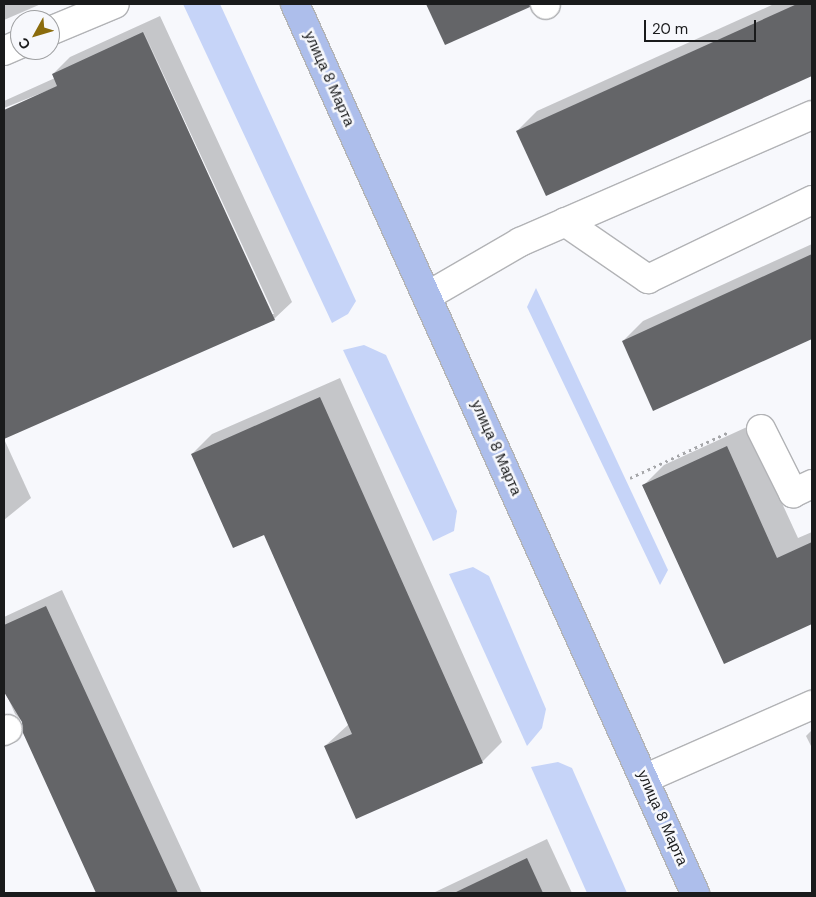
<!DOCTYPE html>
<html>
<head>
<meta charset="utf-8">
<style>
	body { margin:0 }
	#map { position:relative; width:816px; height:897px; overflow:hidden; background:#f7f8fc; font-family:"DM Sans",sans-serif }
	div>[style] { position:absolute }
	.green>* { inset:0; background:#c6d4f8 }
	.shadow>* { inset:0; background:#0003 }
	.building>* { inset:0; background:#646568 }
	.path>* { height:3px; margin-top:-1.5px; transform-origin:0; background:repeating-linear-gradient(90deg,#a5a6a9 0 2.5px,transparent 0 6.5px) }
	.roads { filter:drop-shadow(1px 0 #b2b3b6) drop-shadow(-1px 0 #b2b3b6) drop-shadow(0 1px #b2b3b6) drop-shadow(0 -1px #b2b3b6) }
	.minor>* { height:28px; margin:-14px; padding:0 14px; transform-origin:14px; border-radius:14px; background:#fff }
	.major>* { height:28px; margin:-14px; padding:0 14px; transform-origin:14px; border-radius:14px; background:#adbeeb }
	span { translate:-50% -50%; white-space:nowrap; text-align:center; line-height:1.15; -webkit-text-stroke:5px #f7f8fc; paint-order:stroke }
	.street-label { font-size:15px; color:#1a1b1c }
	.frame { position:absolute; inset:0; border:5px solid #1a1b1c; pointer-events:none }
	.north { position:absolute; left:10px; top:10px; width:50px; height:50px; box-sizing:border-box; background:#f7f8fc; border:1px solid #9fa0a2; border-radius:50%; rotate:231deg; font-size:14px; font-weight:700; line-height:20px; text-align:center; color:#1a1b1c }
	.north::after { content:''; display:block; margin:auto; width:18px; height:22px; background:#8b6c0d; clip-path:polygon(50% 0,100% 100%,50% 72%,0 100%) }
	.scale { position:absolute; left:644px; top:20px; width:112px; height:22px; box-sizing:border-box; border:2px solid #1a1b1c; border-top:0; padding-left:6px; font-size:15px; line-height:18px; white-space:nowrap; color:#1a1b1c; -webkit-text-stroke:4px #f7f8fc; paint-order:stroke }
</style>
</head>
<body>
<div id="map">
	<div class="green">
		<i style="clip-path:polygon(183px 4px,220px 4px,356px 301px,348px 314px,332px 323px)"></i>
		<i style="clip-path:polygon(536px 288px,668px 570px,660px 585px,527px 307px)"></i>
		<i style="clip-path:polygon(364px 345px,386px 355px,457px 511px,454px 531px,433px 541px,343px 350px)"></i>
		<i style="clip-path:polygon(473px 567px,489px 576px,546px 709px,542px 728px,527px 746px,449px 574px)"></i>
		<i style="clip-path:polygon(558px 762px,572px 768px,627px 893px,587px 893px,531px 767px)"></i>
	</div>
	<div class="shadow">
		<i style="clip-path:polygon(4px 4px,41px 4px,4px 20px)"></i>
		<i style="clip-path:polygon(428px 4px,528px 4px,446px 44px)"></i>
		<i style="clip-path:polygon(774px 4px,812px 4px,812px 74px,547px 194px,517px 131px,537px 111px)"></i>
		<i style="clip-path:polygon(evenodd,160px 16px,292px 302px,274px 319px,4px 437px,4px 111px,64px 84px,4px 108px,4px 101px,55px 78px,53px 74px,70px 57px,160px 16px,141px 26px,274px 314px,271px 314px,141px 26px)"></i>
		<i style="clip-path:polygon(812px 244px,812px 337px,654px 410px,623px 341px,643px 321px)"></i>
		<i style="clip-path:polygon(340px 378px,502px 742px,482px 762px,325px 746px,349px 724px,264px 533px,192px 454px,212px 434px)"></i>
		<i style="clip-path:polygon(747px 427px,798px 538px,812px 532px,812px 622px,725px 662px,644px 485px,664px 465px)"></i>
		<i style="clip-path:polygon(4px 439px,31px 498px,4px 520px)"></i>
		<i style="clip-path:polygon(62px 590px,202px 893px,98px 893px,24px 733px,23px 722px,15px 714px,4px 689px,4px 617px)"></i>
		<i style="clip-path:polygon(812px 730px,812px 748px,806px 736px)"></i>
		<i style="clip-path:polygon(547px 839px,572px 893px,433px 893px)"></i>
	</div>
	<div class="building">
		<i style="clip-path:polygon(426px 4px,530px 4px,530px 7px,445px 45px)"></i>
		<i style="clip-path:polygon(797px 4px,812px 4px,812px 76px,546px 196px,516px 131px)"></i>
		<i style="clip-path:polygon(143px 32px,275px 320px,4px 439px,4px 110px,57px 86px,52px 74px)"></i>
		<i style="clip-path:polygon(812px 254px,812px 339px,653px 411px,622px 341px)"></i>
		<i style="clip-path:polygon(320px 397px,483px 763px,356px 819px,324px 746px,352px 734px,264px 535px,233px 548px,191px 454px)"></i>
		<i style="clip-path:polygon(727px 446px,777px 558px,812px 542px,812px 624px,724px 664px,642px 485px)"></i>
		<i style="clip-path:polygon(46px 606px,178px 893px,96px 893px,23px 733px,22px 722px,4px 692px,4px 625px)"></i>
		<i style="clip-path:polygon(527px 858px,543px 893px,454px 893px)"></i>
	</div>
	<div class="path">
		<i style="left:630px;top:478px;width:107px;rotate:-24.9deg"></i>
	</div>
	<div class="roads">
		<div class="minor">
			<i style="left:545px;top:4px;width:1px;rotate:45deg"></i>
			<i style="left:50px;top:31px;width:70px;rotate:-22.6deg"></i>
			<i style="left:4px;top:51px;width:17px;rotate:-24deg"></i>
			<i style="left:565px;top:222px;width:101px;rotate:34.5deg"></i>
			<i style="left:648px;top:279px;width:182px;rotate:-25.7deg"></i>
			<i style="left:427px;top:296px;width:108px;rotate:-30.1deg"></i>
			<i style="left:520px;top:242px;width:318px;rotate:-23.5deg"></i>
			<i style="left:761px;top:429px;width:72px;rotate:63.4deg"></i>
			<i style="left:793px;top:493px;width:21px;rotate:-25deg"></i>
			<i style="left:4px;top:731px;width:4px;rotate:-27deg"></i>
			<i style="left:644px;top:779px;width:184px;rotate:-23.8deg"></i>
		</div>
		<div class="major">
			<i style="left:295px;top:4px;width:975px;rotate:65.77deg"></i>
		</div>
	</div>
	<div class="street-label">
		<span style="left:329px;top:79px;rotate:66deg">улица 8 Марта</span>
		<span style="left:496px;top:448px;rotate:66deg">улица 8 Марта</span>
		<span style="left:662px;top:818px;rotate:66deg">улица 8 Марта</span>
	</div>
	<div class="frame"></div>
	<div class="north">С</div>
	<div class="scale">20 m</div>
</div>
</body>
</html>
